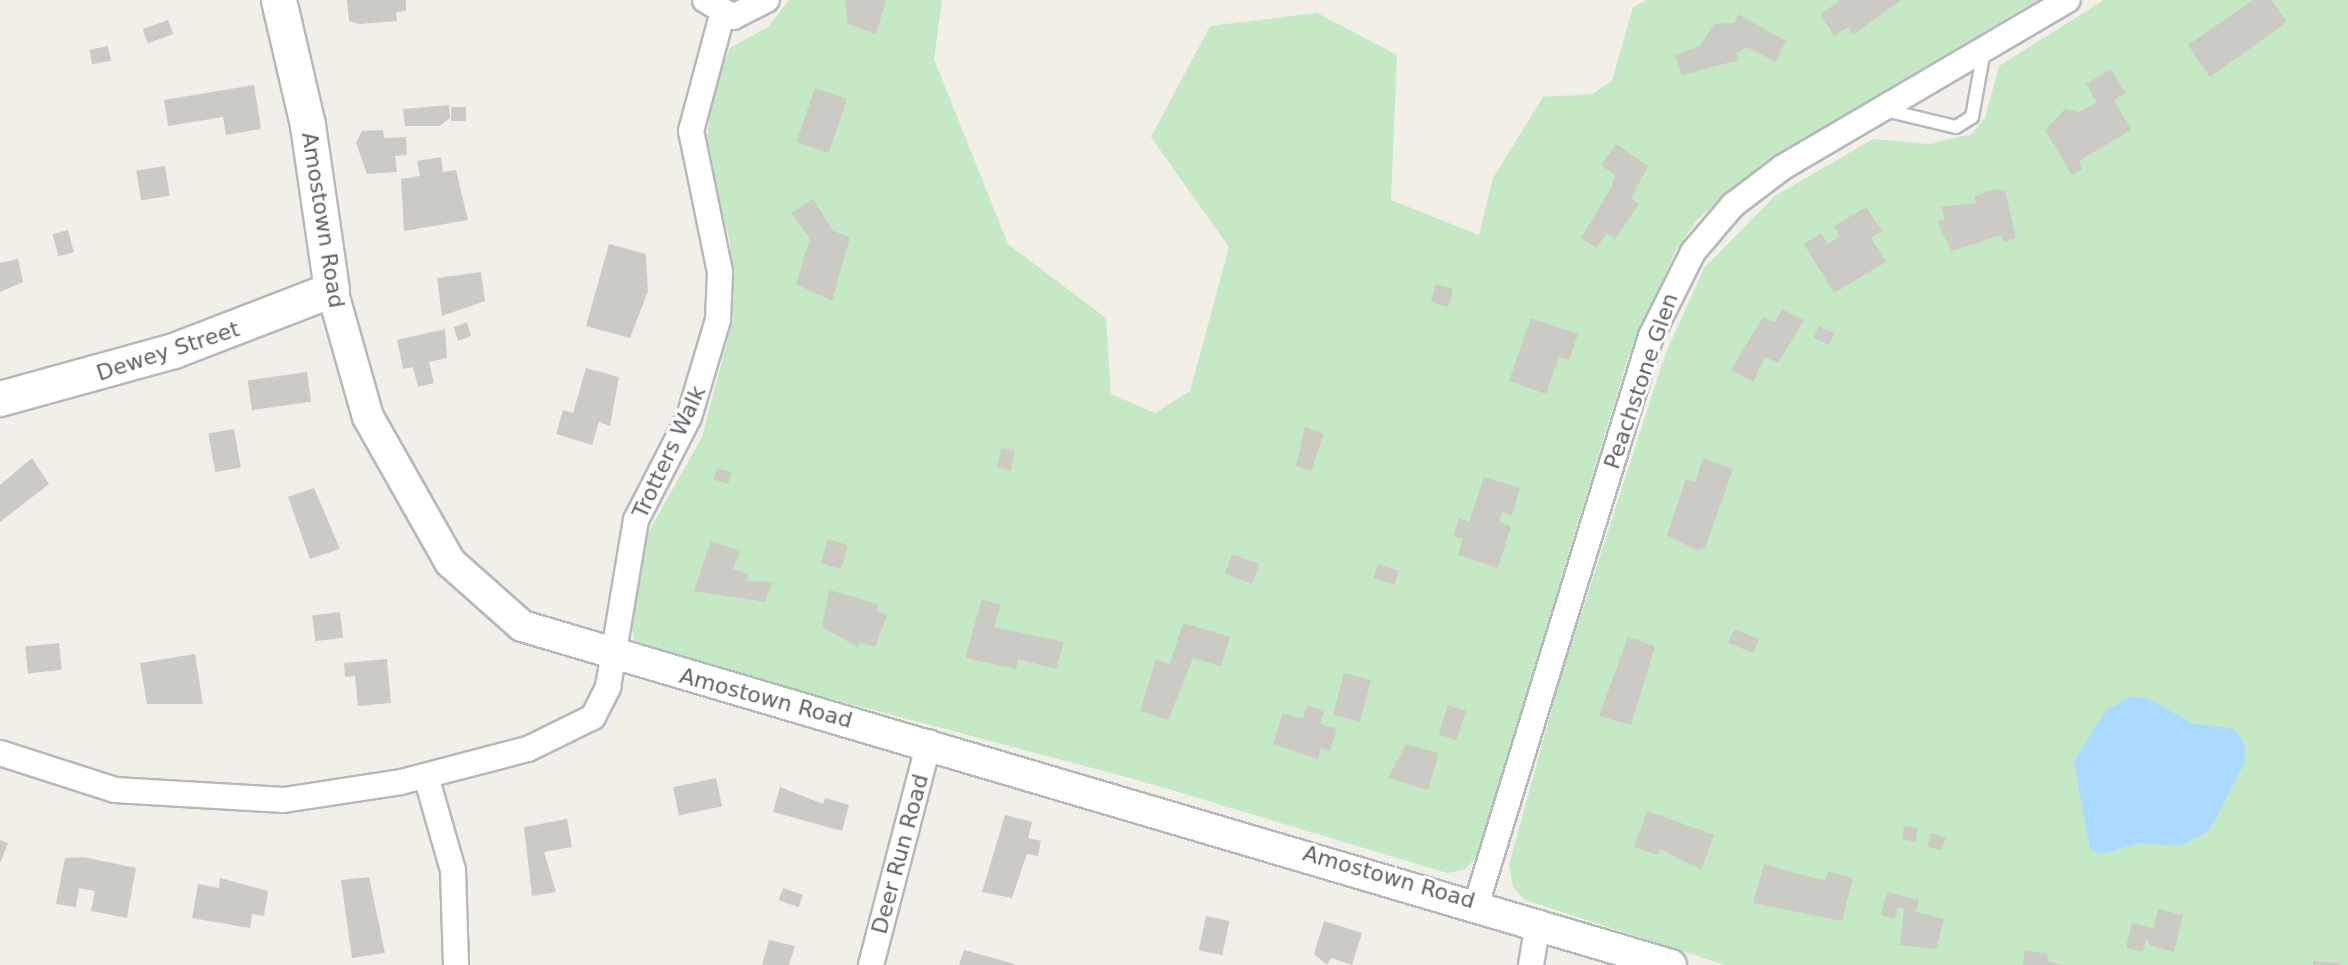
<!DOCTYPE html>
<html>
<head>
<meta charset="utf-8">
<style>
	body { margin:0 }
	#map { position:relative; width:2348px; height:965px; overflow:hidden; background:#f1efe8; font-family:"DejaVu Sans",sans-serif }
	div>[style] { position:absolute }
	.green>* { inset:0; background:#c5e8c5 }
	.water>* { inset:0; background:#aadaff }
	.building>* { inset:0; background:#cccac5; transform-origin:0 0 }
	.roads { filter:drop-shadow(2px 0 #b5b8bc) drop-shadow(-2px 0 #b5b8bc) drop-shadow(0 2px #b5b8bc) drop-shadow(0 -2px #b5b8bc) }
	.service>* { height:12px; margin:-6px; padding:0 6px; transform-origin:6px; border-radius:6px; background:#fff }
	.minor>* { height:24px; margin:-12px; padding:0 12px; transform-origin:12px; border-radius:12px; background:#fff }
	.tertiary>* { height:30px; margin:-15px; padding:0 15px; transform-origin:15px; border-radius:15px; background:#fff }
	.secondary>* { height:34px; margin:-17px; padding:0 17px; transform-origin:17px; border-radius:17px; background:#fff }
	span { translate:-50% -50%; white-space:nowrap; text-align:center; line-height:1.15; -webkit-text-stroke:6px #fff; paint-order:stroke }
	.street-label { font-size:22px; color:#5f6368 }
</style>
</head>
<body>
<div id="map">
	<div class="green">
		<i style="clip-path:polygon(789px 0,942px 0,934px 59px,1008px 244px,1106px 318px,1111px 394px,1155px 413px,1190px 391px,1229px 247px,1151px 137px,1210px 26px,1317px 13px,1397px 55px,1391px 200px,1479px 235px,1493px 178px,1543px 97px,1592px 94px,1612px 81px,1633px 7px,1647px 0,2038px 0,1767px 160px,1697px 220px,1676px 250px,1629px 355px,1476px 858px,1464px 870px,1447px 873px,1145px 782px,647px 650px,634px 640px,631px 622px,648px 533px,702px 437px,733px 319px,730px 241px,705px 154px,713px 90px,730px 48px,768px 27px)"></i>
		<i style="clip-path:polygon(2104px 0,2348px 0,2348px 965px,1725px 965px,1525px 900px,1513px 887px,1509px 865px,1558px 686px,1665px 355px,1704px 268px,1775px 196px,1873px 139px,1929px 144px,1972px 134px,1985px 118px,1999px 66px)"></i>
	</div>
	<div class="water">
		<i style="clip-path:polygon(2131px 697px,2148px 698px,2191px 723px,2234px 729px,2245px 744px,2245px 762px,2210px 829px,2182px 846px,2139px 843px,2100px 855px,2090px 849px,2074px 761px,2106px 710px)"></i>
	</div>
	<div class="building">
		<i style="clip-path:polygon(347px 0,406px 0,406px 11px,396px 12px,397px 21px,359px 24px,349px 21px)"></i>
		<i style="clip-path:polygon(845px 0,886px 0,876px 34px,848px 24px)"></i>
		<i style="clip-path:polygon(1841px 0,1901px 0,1853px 35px,1848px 27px,1834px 36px,1821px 14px)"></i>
		<i style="clip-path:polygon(2253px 0,2271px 0,2287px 22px,2210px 77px,2188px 45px)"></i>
		<i style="clip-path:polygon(1738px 14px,1786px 41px,1775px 62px,1747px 47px,1736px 53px,1739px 60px,1682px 75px,1675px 55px,1700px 46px,1714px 24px,1734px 23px)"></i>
		<i style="left:168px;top:20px;width:15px;height:27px;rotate:70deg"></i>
		<i style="left:108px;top:46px;width:15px;height:19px;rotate:79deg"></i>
		<i style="clip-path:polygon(2111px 69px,2126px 93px,2114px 100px,2131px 130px,2079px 161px,2083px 169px,2072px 175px,2045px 130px,2065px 109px,2079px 112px,2097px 102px,2086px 84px)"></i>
		<i style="clip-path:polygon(254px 85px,261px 129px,226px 135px,223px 117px,168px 126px,164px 100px)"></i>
		<i style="left:815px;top:88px;width:34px;height:57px;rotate:19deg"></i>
		<i style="clip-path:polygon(449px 105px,450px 118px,440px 126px,405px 126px,403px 109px)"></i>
		<i style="left:466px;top:107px;width:14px;height:15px;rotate:90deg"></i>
		<i style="clip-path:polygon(383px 130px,384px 138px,406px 137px,407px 155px,395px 156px,397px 172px,367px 174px,356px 143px,362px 131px)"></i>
		<i style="clip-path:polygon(1616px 144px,1648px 166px,1631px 198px,1639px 204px,1615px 239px,1607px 233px,1596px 248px,1581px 238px,1611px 188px,1615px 175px,1601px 165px)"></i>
		<i style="clip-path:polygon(441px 157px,443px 172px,456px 170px,468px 220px,404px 231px,401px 179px,420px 176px,417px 161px)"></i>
		<i style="left:165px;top:166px;width:30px;height:29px;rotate:81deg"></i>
		<i style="clip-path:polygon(1996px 189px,2005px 191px,2016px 238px,2004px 242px,2001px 235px,1952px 251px,1937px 222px,1945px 219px,1941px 207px,1976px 203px,1974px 196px)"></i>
		<i style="clip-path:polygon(813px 199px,833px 231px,850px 237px,832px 301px,796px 284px,810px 238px,791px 213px)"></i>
		<i style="clip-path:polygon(1866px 207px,1882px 231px,1871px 238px,1886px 262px,1834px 293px,1804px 244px,1821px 233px,1828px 244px,1840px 236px,1834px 226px)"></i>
		<i style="left:68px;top:230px;width:23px;height:16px;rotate:75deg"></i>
		<i style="clip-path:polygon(609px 244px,646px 254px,648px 291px,630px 338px,586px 326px)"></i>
		<i style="clip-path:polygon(18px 259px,23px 282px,0 292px,0 263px)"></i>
		<i style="clip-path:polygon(481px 272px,485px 301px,442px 316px,437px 278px)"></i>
		<i style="left:1436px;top:284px;width:18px;height:19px;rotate:16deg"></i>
		<i style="clip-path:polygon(1782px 309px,1804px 320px,1778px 363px,1765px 357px,1753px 382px,1731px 370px,1763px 317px,1775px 322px)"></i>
		<i style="clip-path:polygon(1531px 318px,1578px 334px,1569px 360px,1559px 357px,1546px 394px,1509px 381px)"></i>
		<i style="clip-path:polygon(467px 322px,471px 336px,458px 341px,454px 327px)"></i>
		<i style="left:1819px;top:326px;width:17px;height:13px;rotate:24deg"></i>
		<i style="clip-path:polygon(445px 329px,447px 358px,429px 362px,434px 383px,418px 387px,413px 367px,403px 369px,397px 340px)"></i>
		<i style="clip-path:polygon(586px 368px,619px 377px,610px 426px,599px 422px,592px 445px,556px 434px,563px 410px,573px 413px)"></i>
		<i style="left:307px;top:372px;width:30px;height:60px;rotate:82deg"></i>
		<i style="clip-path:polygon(1305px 427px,1324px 434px,1311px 471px,1296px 466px)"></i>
		<i style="left:234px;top:429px;width:39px;height:26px;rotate:80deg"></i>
		<i style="left:1001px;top:448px;width:14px;height:20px;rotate:12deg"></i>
		<i style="clip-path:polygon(32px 458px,49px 484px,0 522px,0 485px)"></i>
		<i style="clip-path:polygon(1703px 458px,1733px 469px,1705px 548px,1696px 550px,1667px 535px,1686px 479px,1695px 482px)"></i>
		<i style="left:717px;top:468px;width:15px;height:12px;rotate:16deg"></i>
		<i style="clip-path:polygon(1484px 477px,1520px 488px,1512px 515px,1502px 512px,1499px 522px,1511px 526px,1498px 568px,1458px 555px,1463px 539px,1453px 536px,1459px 518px,1469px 522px)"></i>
		<i style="clip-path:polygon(314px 488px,340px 549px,310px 559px,288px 497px)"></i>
		<i style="left:828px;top:539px;width:21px;height:25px;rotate:17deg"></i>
		<i style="clip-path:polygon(711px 541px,740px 551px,733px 569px,748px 574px,746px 581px,772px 582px,765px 602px,694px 591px)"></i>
		<i style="left:1232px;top:554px;width:29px;height:21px;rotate:20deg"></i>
		<i style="left:1378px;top:564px;width:22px;height:15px;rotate:18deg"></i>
		<i style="clip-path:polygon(829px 590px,879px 604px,876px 611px,887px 615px,875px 647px,860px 642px,858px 647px,822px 627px)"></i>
		<i style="clip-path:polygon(982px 599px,1001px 605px,994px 627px,1064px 642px,1056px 669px,1018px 659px,1016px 669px,965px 658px)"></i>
		<i style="left:340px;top:612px;width:26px;height:28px;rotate:83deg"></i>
		<i style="clip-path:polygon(1183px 623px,1230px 637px,1221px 666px,1193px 658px,1168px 720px,1140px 711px,1156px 660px,1170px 664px)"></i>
		<i style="left:1734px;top:629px;width:27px;height:15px;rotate:22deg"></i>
		<i style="clip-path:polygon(1628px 637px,1655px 646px,1631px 725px,1599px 716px)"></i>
		<i style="left:59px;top:643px;width:27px;height:34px;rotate:84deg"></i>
		<i style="clip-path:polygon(195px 654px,203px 704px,147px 704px,140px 663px)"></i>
		<i style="clip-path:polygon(387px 659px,391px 703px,358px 706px,355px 676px,345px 677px,344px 663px)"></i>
		<i style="left:1344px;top:673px;width:28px;height:43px;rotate:15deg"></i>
		<i style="clip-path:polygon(1307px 705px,1324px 711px,1320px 724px,1337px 729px,1330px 751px,1321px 748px,1318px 759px,1273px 744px,1283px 713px,1303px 719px)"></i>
		<i style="left:1448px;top:705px;width:19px;height:31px;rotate:18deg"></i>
		<i style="clip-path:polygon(1406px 744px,1439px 753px,1428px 790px,1388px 778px)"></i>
		<i style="left:716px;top:778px;width:29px;height:44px;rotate:78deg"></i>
		<i style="clip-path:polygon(780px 787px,823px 804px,825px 798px,849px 805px,842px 831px,773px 812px)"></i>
		<i style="clip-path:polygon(1647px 811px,1714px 835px,1701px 870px,1660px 849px,1658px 855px,1634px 847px)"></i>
		<i style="clip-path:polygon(1005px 815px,1032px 822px,1028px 838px,1041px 841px,1038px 856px,1027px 854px,1012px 898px,982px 892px)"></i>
		<i style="clip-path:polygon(567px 819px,572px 847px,544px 852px,556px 892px,532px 896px,524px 827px)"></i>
		<i style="left:1904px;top:826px;width:14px;height:14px;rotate:8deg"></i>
		<i style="left:1931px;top:833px;width:15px;height:14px;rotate:16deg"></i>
		<i style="clip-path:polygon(0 840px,8px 843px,0 863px)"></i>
		<i style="clip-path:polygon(83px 857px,136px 868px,127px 918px,91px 911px,95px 891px,79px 888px,76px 907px,56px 904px,65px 858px)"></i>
		<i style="clip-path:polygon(1764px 864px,1825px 881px,1828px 871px,1853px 878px,1842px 921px,1753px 903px)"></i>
		<i style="clip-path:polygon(369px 877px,385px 953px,352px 958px,341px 880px)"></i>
		<i style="clip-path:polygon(220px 878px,268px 891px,264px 916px,252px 914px,250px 928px,192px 918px,198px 884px,219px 888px)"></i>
		<i style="left:783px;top:888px;width:21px;height:13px;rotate:19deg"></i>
		<i style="clip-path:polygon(1887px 892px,1919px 900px,1916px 912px,1944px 919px,1936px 949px,1900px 945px,1904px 909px,1898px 907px,1895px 919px,1881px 915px)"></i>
		<i style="clip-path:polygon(2158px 909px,2183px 915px,2174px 952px,2149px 945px,2146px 938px,2143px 952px,2126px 948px,2132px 923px,2154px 928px)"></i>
		<i style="left:1206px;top:916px;width:24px;height:35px;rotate:12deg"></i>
		<i style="clip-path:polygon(1324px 921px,1362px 933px,1352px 965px,1331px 958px,1327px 965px,1314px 954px)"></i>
		<i style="clip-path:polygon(769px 940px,795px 946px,789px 965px,762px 965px)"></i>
		<i style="clip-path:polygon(964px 950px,1015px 964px,1014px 965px,959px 965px)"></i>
		<i style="clip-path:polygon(2025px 950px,2048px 954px,2047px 961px,2063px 965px,2023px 965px)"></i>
		<i style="clip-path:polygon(2313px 961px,2339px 963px,2339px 965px,2313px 965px)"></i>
	</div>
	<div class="roads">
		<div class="service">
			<i style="left:1881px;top:109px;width:77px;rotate:13.5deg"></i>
			<i style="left:1956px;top:127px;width:19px;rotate:-32deg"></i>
			<i style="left:1972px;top:117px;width:68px;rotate:-79.8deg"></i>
		</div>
		<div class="minor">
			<i style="left:705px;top:0;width:33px;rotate:31deg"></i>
			<i style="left:733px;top:17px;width:38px;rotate:-27deg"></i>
			<i style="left:0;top:753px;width:121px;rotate:17.8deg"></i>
			<i style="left:115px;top:790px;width:169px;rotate:3.4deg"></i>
			<i style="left:284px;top:800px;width:118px;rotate:-8.7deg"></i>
			<i style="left:401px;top:782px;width:131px;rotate:-14.6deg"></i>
			<i style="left:528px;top:749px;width:72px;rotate:-26.2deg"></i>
			<i style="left:593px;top:717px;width:34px;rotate:-63deg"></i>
			<i style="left:608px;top:687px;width:169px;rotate:-80.5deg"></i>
			<i style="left:636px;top:520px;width:116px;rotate:-62.8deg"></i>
			<i style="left:689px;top:417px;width:101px;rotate:-73.4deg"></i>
			<i style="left:718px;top:320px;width:48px;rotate:-87.6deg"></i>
			<i style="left:720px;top:272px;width:144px;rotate:-101.6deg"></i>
			<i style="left:691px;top:131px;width:120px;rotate:-75deg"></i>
			<i style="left:426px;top:776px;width:98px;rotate:74deg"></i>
			<i style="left:453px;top:870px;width:95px;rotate:88.2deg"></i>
			<i style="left:1477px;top:902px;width:592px;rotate:-72.91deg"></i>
			<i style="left:1651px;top:336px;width:94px;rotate:-63.4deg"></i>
			<i style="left:1693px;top:252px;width:62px;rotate:-49.6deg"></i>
			<i style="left:1733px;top:205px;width:63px;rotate:-37.2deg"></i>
			<i style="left:1783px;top:167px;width:330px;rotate:-30.4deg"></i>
			<i style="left:871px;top:965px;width:230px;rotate:-75.4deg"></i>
			<i style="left:1531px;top:965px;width:43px;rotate:-80.5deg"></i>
		</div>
		<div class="tertiary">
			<i style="left:332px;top:290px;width:132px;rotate:74.2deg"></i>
			<i style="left:368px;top:417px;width:167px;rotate:60.5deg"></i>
			<i style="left:450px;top:562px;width:96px;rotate:41.6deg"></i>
			<i style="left:522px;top:626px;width:1198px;rotate:16.44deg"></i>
		</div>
		<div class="secondary">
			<i style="left:0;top:399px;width:180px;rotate:-15.4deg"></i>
			<i style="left:174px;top:351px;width:169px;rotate:-21.1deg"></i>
			<i style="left:332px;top:290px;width:167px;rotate:-98.3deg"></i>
			<i style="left:308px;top:125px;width:128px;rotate:-103.1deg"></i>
		</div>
	</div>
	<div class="street-label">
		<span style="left:323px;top:220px;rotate:81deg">Amostown Road</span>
		<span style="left:168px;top:351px;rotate:-18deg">Dewey Street</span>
		<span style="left:1641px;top:381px;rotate:-71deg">Peachstone Glen</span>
		<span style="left:669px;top:452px;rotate:-65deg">Trotters Walk</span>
		<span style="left:766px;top:698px;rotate:15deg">Amostown Road</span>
		<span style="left:900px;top:854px;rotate:-75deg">Deer Run Road</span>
		<span style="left:1389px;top:877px;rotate:16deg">Amostown Road</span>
	</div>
</div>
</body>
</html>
